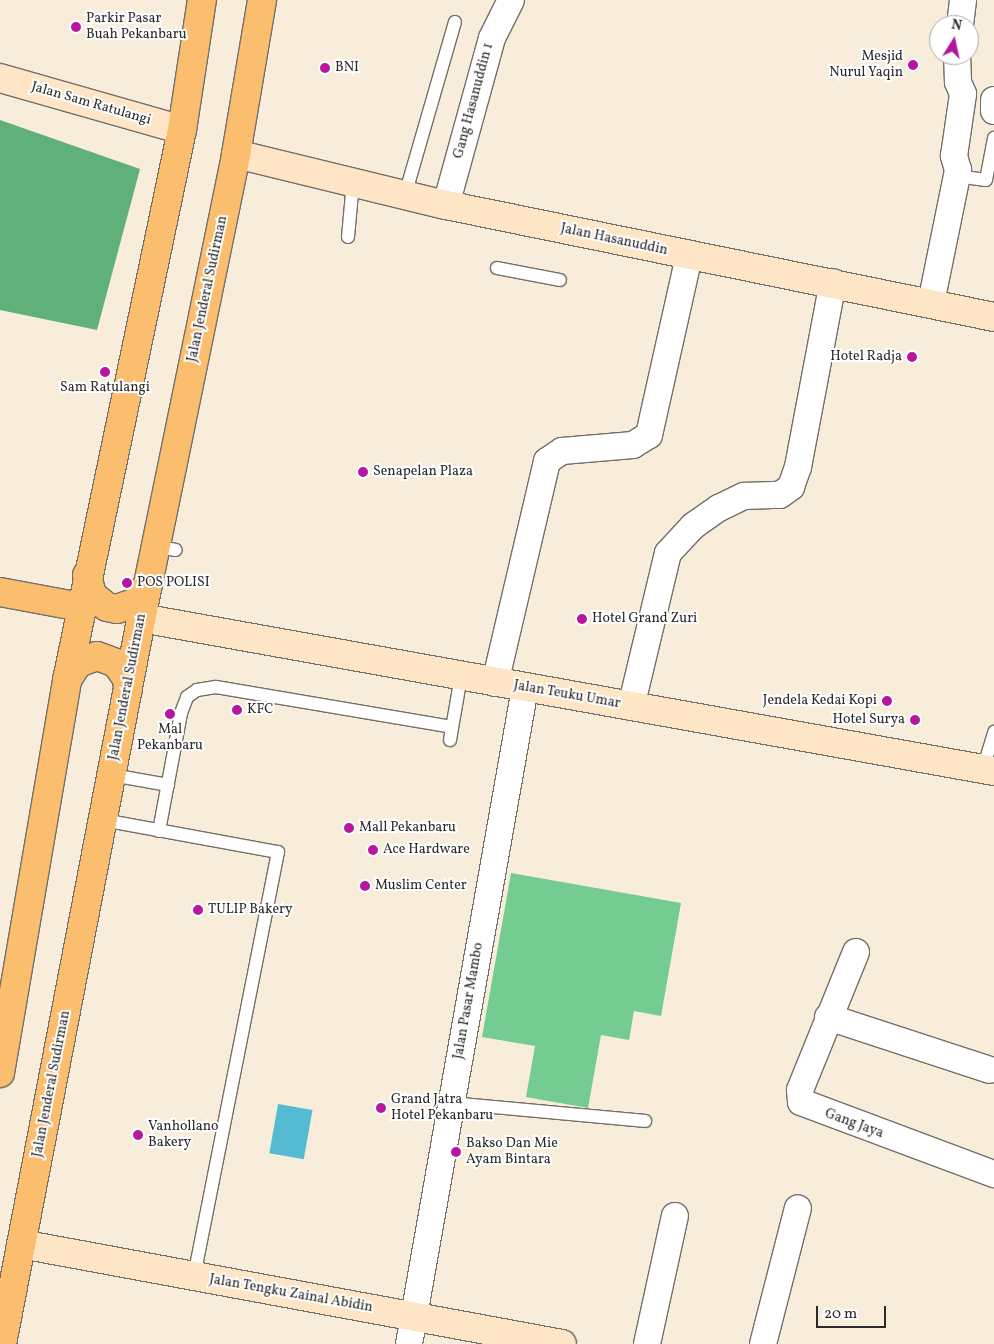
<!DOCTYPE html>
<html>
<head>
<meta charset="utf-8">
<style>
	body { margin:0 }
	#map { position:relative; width:994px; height:1344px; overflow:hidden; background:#f8ecda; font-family:Vollkorn,serif }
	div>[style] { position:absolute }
	.green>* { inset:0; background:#75cc90 }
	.forest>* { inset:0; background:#60b07a }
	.water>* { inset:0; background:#55bbd3; transform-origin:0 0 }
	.roads { filter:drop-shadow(1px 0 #736f68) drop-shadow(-1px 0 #736f68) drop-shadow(0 1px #736f68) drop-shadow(0 -1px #736f68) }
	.lane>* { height:12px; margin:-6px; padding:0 6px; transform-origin:6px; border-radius:6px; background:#fff }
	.street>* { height:26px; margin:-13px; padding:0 13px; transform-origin:13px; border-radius:13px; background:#fff }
	.secondary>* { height:28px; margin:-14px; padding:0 14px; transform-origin:14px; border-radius:14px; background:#fde5c5 }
	.primary>* { height:28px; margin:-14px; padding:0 14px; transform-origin:14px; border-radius:14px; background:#fbbd6e }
	.dots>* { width:14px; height:14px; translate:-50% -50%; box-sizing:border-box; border:2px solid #fff; border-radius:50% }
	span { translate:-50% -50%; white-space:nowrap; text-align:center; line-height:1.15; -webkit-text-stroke:4px #fff; paint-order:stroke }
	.poi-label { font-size:14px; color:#2b2b2b }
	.left { translate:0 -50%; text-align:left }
	.right { translate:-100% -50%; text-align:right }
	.street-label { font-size:14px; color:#2b2b2b }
	.north { position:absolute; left:929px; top:15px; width:50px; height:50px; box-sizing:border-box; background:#fff; border:1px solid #aaa; border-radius:50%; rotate:10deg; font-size:14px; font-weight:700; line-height:20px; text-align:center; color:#2b2b2b }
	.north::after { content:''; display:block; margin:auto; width:18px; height:22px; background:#b5179e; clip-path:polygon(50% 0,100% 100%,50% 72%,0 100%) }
	.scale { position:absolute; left:816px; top:1306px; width:70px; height:22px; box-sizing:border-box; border:2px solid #2b2b2b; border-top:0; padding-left:6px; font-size:15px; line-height:18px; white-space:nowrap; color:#2b2b2b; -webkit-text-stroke:4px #fff; paint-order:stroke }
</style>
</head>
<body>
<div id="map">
	<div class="green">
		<i style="clip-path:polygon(511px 873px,681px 903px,661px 1016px,634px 1011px,629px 1040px,601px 1035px,588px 1108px,526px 1097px,535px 1046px,482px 1037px)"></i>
	</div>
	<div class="forest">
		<i style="clip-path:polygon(0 120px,140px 169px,97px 330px,0 310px)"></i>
	</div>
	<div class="water">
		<i style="left:278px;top:1104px;width:35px;height:50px;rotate:10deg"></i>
	</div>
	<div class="roads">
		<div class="lane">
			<i style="left:957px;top:176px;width:29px;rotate:8deg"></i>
			<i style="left:986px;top:180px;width:43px;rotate:-79.2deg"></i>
			<i style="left:405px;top:195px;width:180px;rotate:-73.9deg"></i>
			<i style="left:348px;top:237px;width:55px;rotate:-84.8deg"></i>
			<i style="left:497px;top:268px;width:64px;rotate:10.8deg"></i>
			<i style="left:155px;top:546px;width:21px;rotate:11deg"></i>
			<i style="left:450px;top:740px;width:65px;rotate:-80.2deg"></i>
			<i style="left:983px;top:769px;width:39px;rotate:-73deg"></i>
			<i style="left:112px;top:775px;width:57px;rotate:10.1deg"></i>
			<i style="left:103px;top:820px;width:178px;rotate:10.4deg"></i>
			<i style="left:278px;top:852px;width:432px;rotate:101.2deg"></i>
			<i style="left:159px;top:831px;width:120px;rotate:-79.4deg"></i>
			<i style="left:181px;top:713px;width:17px;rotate:-69deg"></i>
			<i style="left:187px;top:697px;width:12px;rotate:-35deg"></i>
			<i style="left:197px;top:690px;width:19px;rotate:-9deg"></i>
			<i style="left:216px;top:687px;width:239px;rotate:9.6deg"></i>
			<i style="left:451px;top:1103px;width:195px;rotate:5.3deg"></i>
		</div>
		<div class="street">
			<i style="left:960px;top:25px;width:25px;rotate:-83deg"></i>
			<i style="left:994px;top:100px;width:11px;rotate:90deg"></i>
			<i style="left:446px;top:205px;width:173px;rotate:-74.6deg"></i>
			<i style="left:492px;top:38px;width:42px;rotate:-63.4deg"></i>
			<i style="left:931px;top:303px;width:136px;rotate:-78.5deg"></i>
			<i style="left:958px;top:170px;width:15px;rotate:-106deg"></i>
			<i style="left:954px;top:156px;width:63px;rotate:-81.7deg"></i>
			<i style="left:963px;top:94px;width:13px;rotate:-113deg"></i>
			<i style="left:958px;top:82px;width:27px;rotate:-92deg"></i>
			<i style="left:495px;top:683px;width:228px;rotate:-76.8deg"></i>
			<i style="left:547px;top:461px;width:18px;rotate:-34deg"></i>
			<i style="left:562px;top:451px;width:71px;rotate:-4.8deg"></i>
			<i style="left:633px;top:445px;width:19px;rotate:-32deg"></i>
			<i style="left:649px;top:435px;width:183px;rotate:-77.4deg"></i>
			<i style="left:631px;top:707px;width:158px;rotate:-76.5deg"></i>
			<i style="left:668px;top:553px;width:37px;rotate:-47deg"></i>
			<i style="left:693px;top:526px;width:32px;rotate:-35deg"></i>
			<i style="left:719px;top:508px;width:28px;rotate:-26deg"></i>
			<i style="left:744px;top:496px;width:36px;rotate:-2deg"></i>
			<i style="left:780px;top:495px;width:14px;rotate:-36deg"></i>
			<i style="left:791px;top:487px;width:21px;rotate:-71deg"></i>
			<i style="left:798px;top:467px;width:188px;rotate:-79.3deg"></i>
			<i style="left:856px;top:952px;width:149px;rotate:112.1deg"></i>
			<i style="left:800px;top:1090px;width:12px;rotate:85deg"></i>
			<i style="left:801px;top:1102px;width:206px;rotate:20.5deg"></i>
			<i style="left:828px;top:1017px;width:170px;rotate:18.1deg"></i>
			<i style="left:409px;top:1344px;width:666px;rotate:-79.97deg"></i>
			<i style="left:647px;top:1344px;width:131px;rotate:-77.7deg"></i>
			<i style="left:763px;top:1344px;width:140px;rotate:-75.6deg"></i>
		</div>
		<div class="secondary">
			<i style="left:0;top:78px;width:189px;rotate:15.9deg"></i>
			<i style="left:236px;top:154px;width:216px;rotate:13.7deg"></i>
			<i style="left:446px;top:205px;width:559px;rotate:11.55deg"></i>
			<i style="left:141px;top:618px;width:867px;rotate:10.17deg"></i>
			<i style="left:21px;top:1244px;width:550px;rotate:10.47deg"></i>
		</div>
		<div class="primary">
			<i style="left:87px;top:575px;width:21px;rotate:76deg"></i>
			<i style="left:92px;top:595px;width:19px;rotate:39deg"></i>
			<i style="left:107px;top:607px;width:10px;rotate:11deg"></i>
			<i style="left:117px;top:609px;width:20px;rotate:-20deg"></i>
			<i style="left:136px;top:602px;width:22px;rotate:-56deg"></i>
			<i style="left:0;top:592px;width:82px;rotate:10.5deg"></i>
			<i style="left:67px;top:680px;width:20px;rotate:-57deg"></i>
			<i style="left:78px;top:663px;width:20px;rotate:-20deg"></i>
			<i style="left:97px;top:656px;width:20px;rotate:20deg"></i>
			<i style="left:116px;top:663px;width:19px;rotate:55deg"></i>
			<i style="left:127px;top:679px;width:10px;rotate:84deg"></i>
			<i style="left:0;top:1073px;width:399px;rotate:-80.3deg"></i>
			<i style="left:67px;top:680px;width:562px;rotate:-78.19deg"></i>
			<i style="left:182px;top:130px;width:132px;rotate:-81.3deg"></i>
			<i style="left:2px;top:1344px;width:774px;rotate:-79.13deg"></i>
			<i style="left:148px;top:584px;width:439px;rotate:-78.4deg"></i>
			<i style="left:236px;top:154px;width:156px;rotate:-80.4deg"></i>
		</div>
	</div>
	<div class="dots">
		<i style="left:76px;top:27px;background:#b5179e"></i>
		<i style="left:913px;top:65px;background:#b5179e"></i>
		<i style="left:325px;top:68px;background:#b5179e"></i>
		<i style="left:912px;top:357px;background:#b5179e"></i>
		<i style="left:105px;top:372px;background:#b5179e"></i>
		<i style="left:363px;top:472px;background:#b5179e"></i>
		<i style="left:127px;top:583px;background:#b5179e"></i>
		<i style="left:582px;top:619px;background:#b5179e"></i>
		<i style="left:887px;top:701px;background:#b5179e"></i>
		<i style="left:237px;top:710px;background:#b5179e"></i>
		<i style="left:170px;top:714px;background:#b5179e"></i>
		<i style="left:915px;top:720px;background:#b5179e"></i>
		<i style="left:349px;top:828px;background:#b5179e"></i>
		<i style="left:373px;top:850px;background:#b5179e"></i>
		<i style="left:365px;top:886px;background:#b5179e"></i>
		<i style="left:198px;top:910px;background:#b5179e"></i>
		<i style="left:381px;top:1108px;background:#b5179e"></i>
		<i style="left:138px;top:1135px;background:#b5179e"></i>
		<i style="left:456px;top:1152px;background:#b5179e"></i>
	</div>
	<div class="poi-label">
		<span class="left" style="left:86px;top:27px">Parkir Pasar<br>Buah Pekanbaru</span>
		<span class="right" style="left:903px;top:65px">Mesjid<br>Nurul Yaqin</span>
		<span class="left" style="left:335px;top:68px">BNI</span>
		<span class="right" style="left:902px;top:357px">Hotel Radja</span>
		<span style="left:105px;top:388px">Sam Ratulangi</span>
		<span class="left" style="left:373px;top:472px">Senapelan Plaza</span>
		<span class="left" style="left:137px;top:583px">POS POLISI</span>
		<span class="left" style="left:592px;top:619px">Hotel Grand Zuri</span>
		<span class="right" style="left:877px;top:701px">Jendela Kedai Kopi</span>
		<span class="left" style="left:247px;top:710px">KFC</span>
		<span class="right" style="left:905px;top:720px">Hotel Surya</span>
		<span style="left:170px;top:738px">Mal<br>Pekanbaru</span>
		<span class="left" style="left:359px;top:828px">Mall Pekanbaru</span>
		<span class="left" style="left:383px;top:850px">Ace Hardware</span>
		<span class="left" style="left:375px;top:886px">Muslim Center</span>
		<span class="left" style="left:208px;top:910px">TULIP Bakery</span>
		<span class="left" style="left:391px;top:1108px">Grand Jatra<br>Hotel Pekanbaru</span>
		<span class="left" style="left:148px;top:1135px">Vanhollano<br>Bakery</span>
		<span class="left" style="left:466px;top:1152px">Bakso Dan Mie<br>Ayam Bintara</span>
	</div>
	<div class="street-label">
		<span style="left:474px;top:101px;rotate:-75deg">Gang Hasanuddin 1</span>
		<span style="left:91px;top:104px;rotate:16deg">Jalan Sam Ratulangi</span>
		<span style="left:614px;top:240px;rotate:12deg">Jalan Hasanuddin</span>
		<span style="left:208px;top:289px;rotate:-78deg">Jalan Jenderal Sudirman</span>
		<span style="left:128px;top:687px;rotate:-79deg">Jalan Jenderal Sudirman</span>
		<span style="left:567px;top:695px;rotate:10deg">Jalan Teuku Umar</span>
		<span style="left:469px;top:1001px;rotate:-80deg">Jalan Pasar Mambo</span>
		<span style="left:52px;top:1084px;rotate:-79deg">Jalan Jenderal Sudirman</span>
		<span style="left:854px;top:1124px;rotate:20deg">Gang Jaya</span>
		<span style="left:291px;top:1294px;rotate:10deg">Jalan Tengku Zainal Abidin</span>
	</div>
	<div class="north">N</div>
	<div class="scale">20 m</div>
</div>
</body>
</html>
